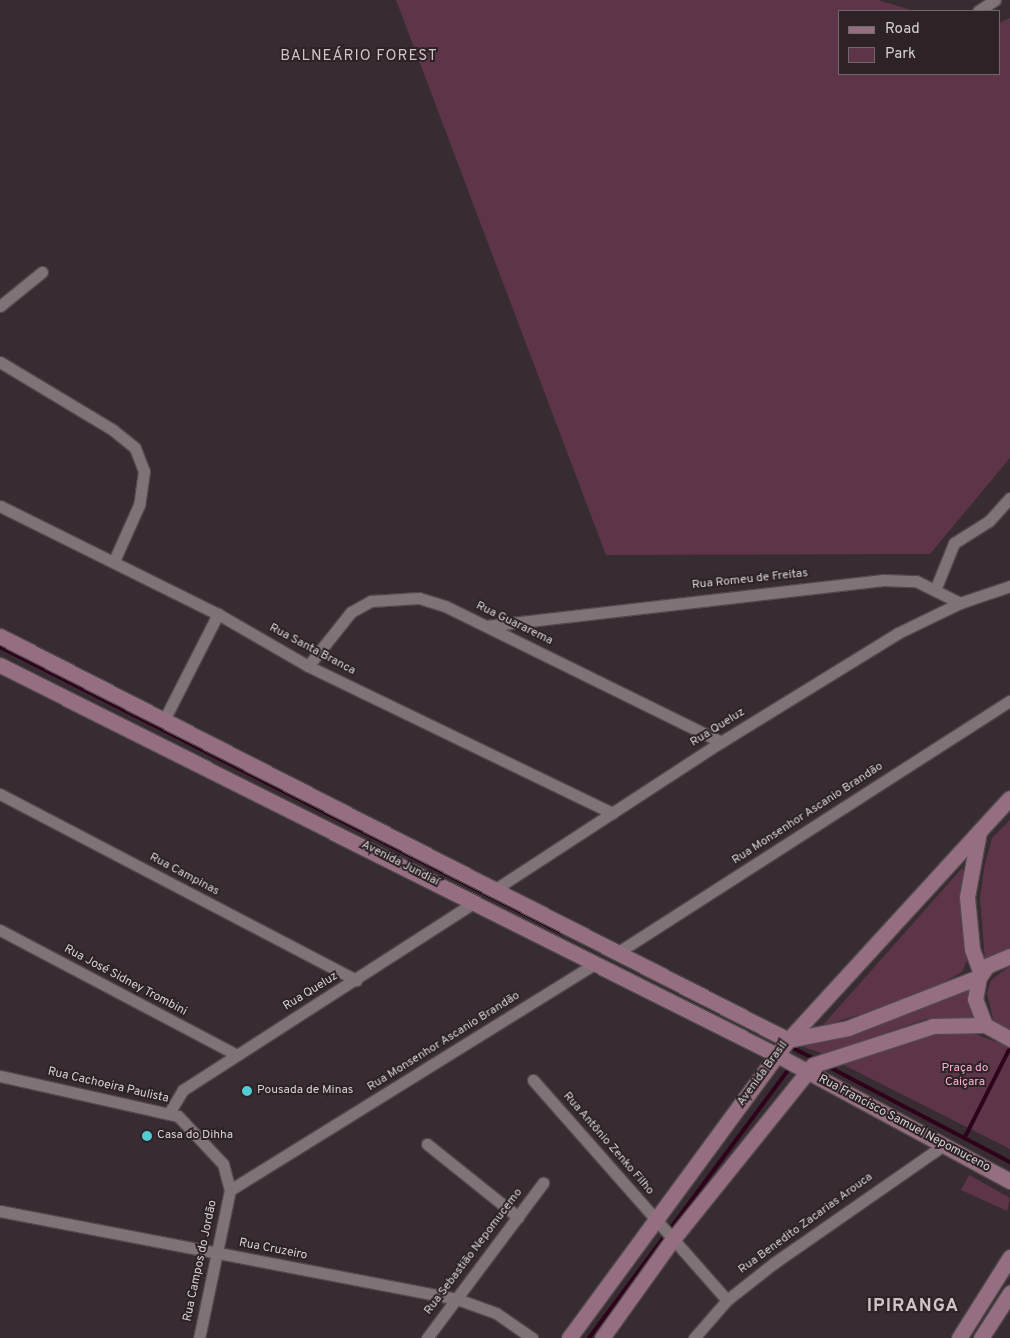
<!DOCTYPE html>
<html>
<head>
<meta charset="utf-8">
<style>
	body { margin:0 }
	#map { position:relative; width:1010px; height:1338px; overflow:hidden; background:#372c31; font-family:Overpass,sans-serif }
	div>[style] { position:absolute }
	.green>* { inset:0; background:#5e3449 }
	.stream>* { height:4px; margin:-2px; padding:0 2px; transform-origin:2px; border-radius:2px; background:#2f021c }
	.roads { filter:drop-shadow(1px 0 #52494d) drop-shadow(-1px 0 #52494d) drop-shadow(0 1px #52494d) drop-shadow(0 -1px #52494d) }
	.minor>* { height:11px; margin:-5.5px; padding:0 5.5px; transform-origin:5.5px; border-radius:5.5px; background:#807378 }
	.secondary>* { height:15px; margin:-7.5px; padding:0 7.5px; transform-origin:7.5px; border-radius:7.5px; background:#956f81 }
	.dots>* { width:14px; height:14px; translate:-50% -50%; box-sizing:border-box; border:2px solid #2d2327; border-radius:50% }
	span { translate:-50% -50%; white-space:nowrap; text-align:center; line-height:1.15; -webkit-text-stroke:4px #2d2327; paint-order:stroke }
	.street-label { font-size:12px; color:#d7d0d3 }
	.park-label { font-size:12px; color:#fdadd3 }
	.poi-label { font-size:12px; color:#d7d0d3 }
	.left { translate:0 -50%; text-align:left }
	.quarter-label { font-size:15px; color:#d0c3c9; letter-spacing:1px }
	.district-label { font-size:18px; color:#d0c3c9; font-weight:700; letter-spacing:1px }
	.legend { position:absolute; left:838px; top:10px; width:162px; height:65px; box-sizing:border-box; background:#2d2327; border:1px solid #71686c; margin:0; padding:6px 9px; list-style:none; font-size:15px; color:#d7d0d3 }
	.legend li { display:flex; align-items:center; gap:10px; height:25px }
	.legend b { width:25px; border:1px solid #71686c }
</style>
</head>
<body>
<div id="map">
	<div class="green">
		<i style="clip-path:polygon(396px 0,878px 0,914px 11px,839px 11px,839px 74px,999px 74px,999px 23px,1010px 18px,1010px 458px,930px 554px,606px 555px)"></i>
		<i style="clip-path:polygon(1010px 820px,1010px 949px,985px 961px,980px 899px,984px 868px,992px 838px)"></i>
		<i style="clip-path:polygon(963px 867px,968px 958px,962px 972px,917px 997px,822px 1026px)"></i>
		<i style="clip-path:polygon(1010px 966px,1010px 1031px,993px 1019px,987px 993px,991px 980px)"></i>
		<i style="clip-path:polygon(969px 984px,975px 1020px,926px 1019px,824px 1054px,798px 1045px,912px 1013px)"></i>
		<i style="clip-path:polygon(932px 1033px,972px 1033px,1010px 1047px,1010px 1149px,840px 1063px)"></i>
		<i style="clip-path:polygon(969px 1175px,1010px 1198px,1007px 1211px,961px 1190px)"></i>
	</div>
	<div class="stream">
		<i style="left:0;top:647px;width:631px;rotate:26.97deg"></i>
		<i style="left:787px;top:1045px;width:30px;rotate:27deg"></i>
		<i style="left:827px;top:1066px;width:207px;rotate:27.7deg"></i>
		<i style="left:965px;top:1137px;width:97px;rotate:-63.2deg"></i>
		<i style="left:589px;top:1338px;width:337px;rotate:-53.4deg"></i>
	</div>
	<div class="roads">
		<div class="minor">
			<i style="left:978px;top:11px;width:20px;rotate:-33deg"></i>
			<i style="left:0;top:306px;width:54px;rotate:-39deg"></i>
			<i style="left:0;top:362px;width:132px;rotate:31deg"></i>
			<i style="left:113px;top:430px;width:28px;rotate:39deg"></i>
			<i style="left:135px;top:448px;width:25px;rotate:69deg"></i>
			<i style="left:144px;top:471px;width:34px;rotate:98deg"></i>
			<i style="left:139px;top:505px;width:61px;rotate:114.1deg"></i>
			<i style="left:0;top:506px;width:243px;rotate:26.4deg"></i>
			<i style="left:218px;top:614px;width:104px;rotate:30deg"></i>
			<i style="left:308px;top:666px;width:338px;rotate:25.8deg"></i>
			<i style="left:935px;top:590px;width:51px;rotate:-68deg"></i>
			<i style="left:954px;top:543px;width:41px;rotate:-32.2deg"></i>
			<i style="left:989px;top:521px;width:31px;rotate:-48deg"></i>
			<i style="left:486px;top:626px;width:400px;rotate:-6.6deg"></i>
			<i style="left:883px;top:580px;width:33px;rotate:2deg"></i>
			<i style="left:916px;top:581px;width:49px;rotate:26.6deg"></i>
			<i style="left:960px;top:603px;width:53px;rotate:-18.8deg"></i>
			<i style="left:308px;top:666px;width:69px;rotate:-51.5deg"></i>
			<i style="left:351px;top:612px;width:23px;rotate:-29deg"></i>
			<i style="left:371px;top:601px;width:48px;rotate:-3.6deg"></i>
			<i style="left:419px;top:598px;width:27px;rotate:17deg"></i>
			<i style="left:445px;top:606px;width:308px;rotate:26.2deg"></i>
			<i style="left:165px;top:718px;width:117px;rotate:-63deg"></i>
			<i style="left:0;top:794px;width:402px;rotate:27.6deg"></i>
			<i style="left:497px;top:888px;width:267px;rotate:-33.1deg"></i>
			<i style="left:721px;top:742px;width:208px;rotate:-31.6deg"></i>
			<i style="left:898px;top:633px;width:69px;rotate:-25.8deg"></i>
			<i style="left:0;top:930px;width:268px;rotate:27.8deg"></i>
			<i style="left:620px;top:951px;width:463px;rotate:-32.7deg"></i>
			<i style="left:0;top:1076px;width:182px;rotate:12.7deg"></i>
			<i style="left:178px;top:1116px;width:66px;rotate:46.8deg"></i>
			<i style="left:223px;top:1164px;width:27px;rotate:75deg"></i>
			<i style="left:230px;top:1190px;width:151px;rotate:101.8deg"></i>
			<i style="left:533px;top:1080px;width:293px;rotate:48.6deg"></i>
			<i style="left:169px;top:1113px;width:27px;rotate:-59deg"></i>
			<i style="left:183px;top:1090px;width:347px;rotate:-32.8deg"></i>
			<i style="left:427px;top:1144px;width:117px;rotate:38.7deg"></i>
			<i style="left:230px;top:1190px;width:431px;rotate:-31.8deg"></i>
			<i style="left:0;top:1211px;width:465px;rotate:10.9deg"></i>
			<i style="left:457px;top:1299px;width:41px;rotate:19.7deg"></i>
			<i style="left:496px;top:1313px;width:44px;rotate:34.8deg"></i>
			<i style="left:427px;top:1338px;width:194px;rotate:-53.2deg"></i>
			<i style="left:694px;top:1338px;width:50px;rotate:-49deg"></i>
			<i style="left:727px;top:1300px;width:60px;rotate:-38.2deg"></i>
			<i style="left:774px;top:1263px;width:207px;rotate:-34.8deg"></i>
		</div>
		<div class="secondary">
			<i style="left:0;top:636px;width:886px;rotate:27.14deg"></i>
			<i style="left:788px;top:1040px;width:61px;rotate:-11.3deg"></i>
			<i style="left:848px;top:1028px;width:141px;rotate:-21.3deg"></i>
			<i style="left:0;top:665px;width:869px;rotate:26.65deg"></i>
			<i style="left:777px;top:1055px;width:265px;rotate:28.4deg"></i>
			<i style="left:979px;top:832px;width:66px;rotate:100.5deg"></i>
			<i style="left:967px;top:897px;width:52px;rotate:84.5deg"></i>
			<i style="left:972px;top:949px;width:27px;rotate:70deg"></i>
			<i style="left:1010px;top:956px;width:25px;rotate:157deg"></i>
			<i style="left:987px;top:966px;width:14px;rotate:126deg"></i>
			<i style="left:979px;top:977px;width:22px;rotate:100deg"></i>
			<i style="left:975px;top:999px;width:28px;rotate:69deg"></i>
			<i style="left:985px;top:1025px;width:29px;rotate:29deg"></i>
			<i style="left:569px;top:1338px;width:370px;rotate:-53.7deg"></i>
			<i style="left:788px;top:1040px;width:328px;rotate:-47.5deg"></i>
			<i style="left:602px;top:1338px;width:122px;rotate:-54.4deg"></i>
			<i style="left:673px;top:1239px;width:223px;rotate:-51.2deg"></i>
			<i style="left:813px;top:1065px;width:126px;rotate:-18deg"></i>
			<i style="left:933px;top:1026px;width:52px;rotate:-1.1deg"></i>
			<i style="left:959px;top:1338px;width:96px;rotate:-57.8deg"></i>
			<i style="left:981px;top:1338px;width:54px;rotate:-57.2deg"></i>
		</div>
	</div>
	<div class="dots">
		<i style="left:247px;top:1091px;background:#51ccd2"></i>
		<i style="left:147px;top:1136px;background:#51ccd2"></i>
	</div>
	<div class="street-label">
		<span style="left:750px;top:580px;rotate:-6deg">Rua Romeu de Freitas</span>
		<span style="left:514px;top:624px;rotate:26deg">Rua Guararema</span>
		<span style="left:312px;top:650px;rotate:28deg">Rua Santa Branca</span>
		<span style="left:718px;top:728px;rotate:-32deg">Rua Queluz</span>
		<span style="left:808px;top:814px;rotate:-33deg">Rua Monsenhor Ascanio Brandão</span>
		<span style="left:400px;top:864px;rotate:27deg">Avenida Jundiaí</span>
		<span style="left:184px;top:875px;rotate:28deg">Rua Campinas</span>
		<span style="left:125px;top:981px;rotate:28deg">Rua José Sidney Trombini</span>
		<span style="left:311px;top:992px;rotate:-32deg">Rua Queluz</span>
		<span style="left:444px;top:1042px;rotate:-32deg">Rua Monsenhor Ascanio Brandão</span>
		<span style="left:763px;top:1074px;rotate:-54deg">Avenida Brasil</span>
		<span style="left:108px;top:1086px;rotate:13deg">Rua Cachoeira Paulista</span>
		<span style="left:904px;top:1124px;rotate:28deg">Rua Francisco Samuel Nepomuceno</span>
		<span style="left:608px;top:1144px;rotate:49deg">Rua Antônio Zenko Filho</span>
		<span style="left:806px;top:1224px;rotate:-36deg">Rua Benedito Zacarias Arouca</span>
		<span style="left:273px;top:1250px;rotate:11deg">Rua Cruzeiro</span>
		<span style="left:474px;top:1252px;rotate:-53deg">Rua Sebastião Nepomucemo</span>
		<span style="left:201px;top:1261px;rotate:-78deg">Rua Campos do Jordão</span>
	</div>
	<div class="park-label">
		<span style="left:965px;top:1076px">Praça do<br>Caiçara</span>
	</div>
	<div class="poi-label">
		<span class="left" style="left:257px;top:1091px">Pousada de Minas</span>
		<span class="left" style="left:157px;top:1136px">Casa do Dihha</span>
	</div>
	<div class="quarter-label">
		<span style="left:359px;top:57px">BALNEÁRIO FOREST</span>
	</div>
	<div class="district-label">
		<span style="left:913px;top:1307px">IPIRANGA</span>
	</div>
	<ul class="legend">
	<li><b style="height:6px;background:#956f81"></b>Road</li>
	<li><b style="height:14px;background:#5e3449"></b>Park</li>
	</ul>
</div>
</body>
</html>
